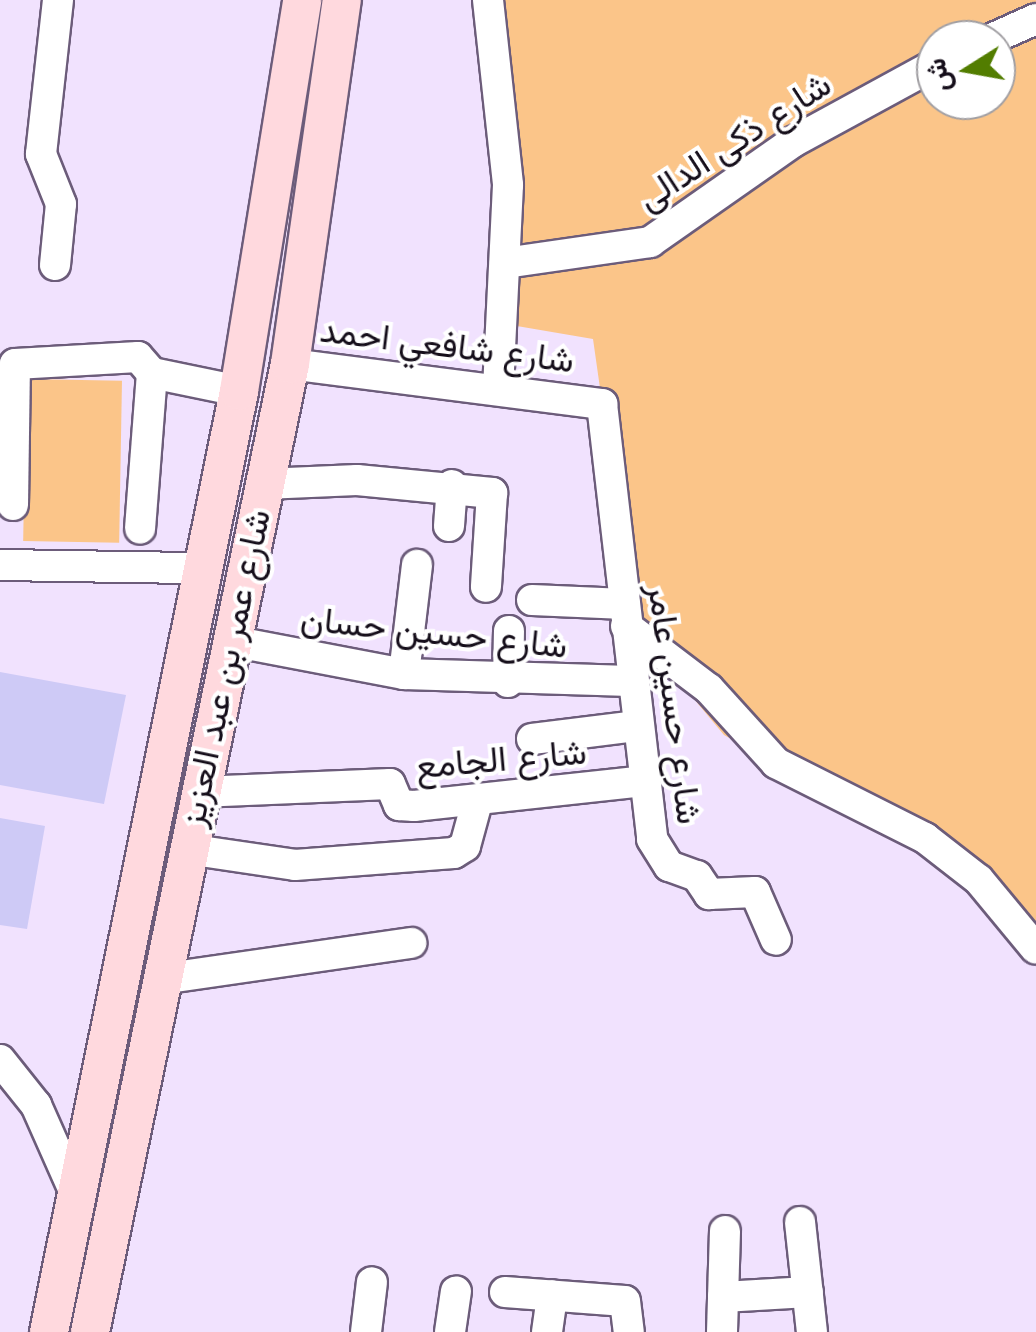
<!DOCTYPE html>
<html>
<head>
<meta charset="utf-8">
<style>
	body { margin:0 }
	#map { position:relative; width:1036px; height:1332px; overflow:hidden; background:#f1e2fe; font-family:Arial,Vazirmatn,sans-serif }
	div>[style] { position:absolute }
	.green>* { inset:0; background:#fbc589; transform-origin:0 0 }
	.building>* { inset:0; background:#cecaf6 }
	.roads { filter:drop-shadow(2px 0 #6c5c7a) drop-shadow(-2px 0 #6c5c7a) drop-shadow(0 2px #6c5c7a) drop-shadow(0 -2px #6c5c7a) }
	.minor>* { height:30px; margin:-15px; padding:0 15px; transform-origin:15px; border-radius:15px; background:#fff }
	.major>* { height:38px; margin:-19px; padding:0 19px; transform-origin:19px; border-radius:19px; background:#ffd9de }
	span { translate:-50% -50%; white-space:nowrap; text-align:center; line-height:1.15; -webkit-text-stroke:8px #fff; paint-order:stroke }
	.street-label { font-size:35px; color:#150e1a }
	.north { position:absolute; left:916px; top:20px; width:100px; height:100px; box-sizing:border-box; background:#fff; border:2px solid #a19fa3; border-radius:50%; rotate:259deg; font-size:28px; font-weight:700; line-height:40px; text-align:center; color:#150e1a }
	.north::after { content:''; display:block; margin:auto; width:35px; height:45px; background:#527d00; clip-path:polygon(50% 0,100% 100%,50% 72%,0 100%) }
</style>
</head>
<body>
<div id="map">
	<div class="green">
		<i style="clip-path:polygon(evenodd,476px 0,1036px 0,1036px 950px,970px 872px,724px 735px,634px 627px,593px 339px,505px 324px,500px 151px,476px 0,936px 40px,996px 40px,996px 100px,936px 100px,936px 40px)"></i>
		<i style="left:26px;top:379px;width:96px;height:162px;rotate:1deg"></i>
	</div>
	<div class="building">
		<i style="clip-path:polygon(0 672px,126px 695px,104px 804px,0 785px)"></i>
		<i style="clip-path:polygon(0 818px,45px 826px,27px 929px,0 925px)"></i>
	</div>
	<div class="roads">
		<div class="minor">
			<i style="left:488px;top:0;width:186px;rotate:83.8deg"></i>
			<i style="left:508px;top:185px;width:201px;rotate:92.8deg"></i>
			<i style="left:989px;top:40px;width:51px;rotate:-24.1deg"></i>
			<i style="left:505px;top:263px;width:147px;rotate:-8.2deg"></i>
			<i style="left:650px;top:242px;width:174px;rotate:-35deg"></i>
			<i style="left:793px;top:142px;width:163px;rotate:-28.6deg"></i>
			<i style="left:55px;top:265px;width:61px;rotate:-84.4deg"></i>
			<i style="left:61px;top:204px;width:54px;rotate:-111.8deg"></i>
			<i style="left:41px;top:154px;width:155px;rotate:-83.7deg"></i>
			<i style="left:290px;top:364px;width:315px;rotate:7.3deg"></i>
			<i style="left:602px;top:404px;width:438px;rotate:83.4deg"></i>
			<i style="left:652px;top:839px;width:32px;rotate:58deg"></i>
			<i style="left:669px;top:866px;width:30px;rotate:20deg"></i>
			<i style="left:697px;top:876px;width:22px;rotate:56deg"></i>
			<i style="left:709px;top:894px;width:46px;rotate:-2.5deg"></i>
			<i style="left:755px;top:892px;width:52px;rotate:66.4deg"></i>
			<i style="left:152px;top:373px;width:89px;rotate:11.7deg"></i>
			<i style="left:264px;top:484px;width:93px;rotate:-2.5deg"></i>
			<i style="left:357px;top:480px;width:136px;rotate:5.5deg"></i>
			<i style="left:492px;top:493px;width:94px;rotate:93.7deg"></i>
			<i style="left:13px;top:505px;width:141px;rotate:-89.2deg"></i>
			<i style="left:15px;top:364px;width:123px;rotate:-3.3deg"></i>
			<i style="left:138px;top:357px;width:21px;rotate:49deg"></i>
			<i style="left:152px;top:373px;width:156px;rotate:94.4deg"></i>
			<i style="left:449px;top:526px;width:41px;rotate:-85.8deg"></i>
			<i style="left:0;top:565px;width:201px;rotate:0.9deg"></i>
			<i style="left:532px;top:600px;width:93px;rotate:2.5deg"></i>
			<i style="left:626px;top:626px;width:104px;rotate:37.2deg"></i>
			<i style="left:709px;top:689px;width:100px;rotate:47.8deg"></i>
			<i style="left:776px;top:763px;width:167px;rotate:26.7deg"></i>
			<i style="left:925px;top:838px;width:68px;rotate:37.9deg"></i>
			<i style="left:979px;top:880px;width:89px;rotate:50.4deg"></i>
			<i style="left:231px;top:641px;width:176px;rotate:10.8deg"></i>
			<i style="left:404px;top:674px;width:226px;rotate:1.8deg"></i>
			<i style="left:404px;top:674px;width:110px;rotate:-83.2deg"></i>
			<i style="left:508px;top:682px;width:51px;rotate:-88.9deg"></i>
			<i style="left:532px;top:739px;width:106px;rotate:-7.1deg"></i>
			<i style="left:199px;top:792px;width:191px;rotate:-2.4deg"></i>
			<i style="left:390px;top:784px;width:23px;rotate:67deg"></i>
			<i style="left:399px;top:805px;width:15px;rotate:4deg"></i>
			<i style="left:414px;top:806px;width:231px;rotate:-6.2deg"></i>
			<i style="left:187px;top:849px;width:109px;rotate:8.4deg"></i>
			<i style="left:295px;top:865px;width:159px;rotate:-4.3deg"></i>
			<i style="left:454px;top:853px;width:13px;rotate:-32deg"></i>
			<i style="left:465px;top:846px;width:46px;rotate:-74.7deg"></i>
			<i style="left:161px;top:979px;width:253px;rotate:-8.2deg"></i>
			<i style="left:0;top:1060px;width:58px;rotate:51.3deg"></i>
			<i style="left:36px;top:1105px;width:96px;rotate:66.1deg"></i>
			<i style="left:800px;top:1222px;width:111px;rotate:83.8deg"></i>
			<i style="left:505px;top:1292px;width:120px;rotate:4.3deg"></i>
			<i style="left:625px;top:1301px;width:31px;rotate:83deg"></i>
			<i style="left:723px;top:1297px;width:85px;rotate:-3.4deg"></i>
			<i style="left:366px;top:1332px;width:50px;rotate:-83.2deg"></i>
			<i style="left:450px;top:1332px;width:41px;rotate:-81.7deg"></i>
			<i style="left:547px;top:1332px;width:37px;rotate:-82deg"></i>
			<i style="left:722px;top:1332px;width:101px;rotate:-88.3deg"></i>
		</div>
		<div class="major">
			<i style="left:49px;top:1332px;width:960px;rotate:-78.58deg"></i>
			<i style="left:239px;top:391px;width:396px;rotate:-80.8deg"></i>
			<i style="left:90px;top:1332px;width:988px;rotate:-78.33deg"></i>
			<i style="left:290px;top:364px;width:368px;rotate:-81.9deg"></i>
		</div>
	</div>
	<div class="street-label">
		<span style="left:734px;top:141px;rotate:-33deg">شارع ذكى الدالى</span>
		<span style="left:447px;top:345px;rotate:7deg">شارع شافعي احمد</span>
		<span style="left:434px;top:632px;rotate:6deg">شارع حسين حسان</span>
		<span style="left:225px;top:668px;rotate:-78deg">شارع عمر بن عبد العزيز</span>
		<span style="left:675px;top:704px;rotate:83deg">شارع حسين عامر</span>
		<span style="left:501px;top:759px;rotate:-5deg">شارع الجامع</span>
	</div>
	<div class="north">ش</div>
</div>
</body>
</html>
